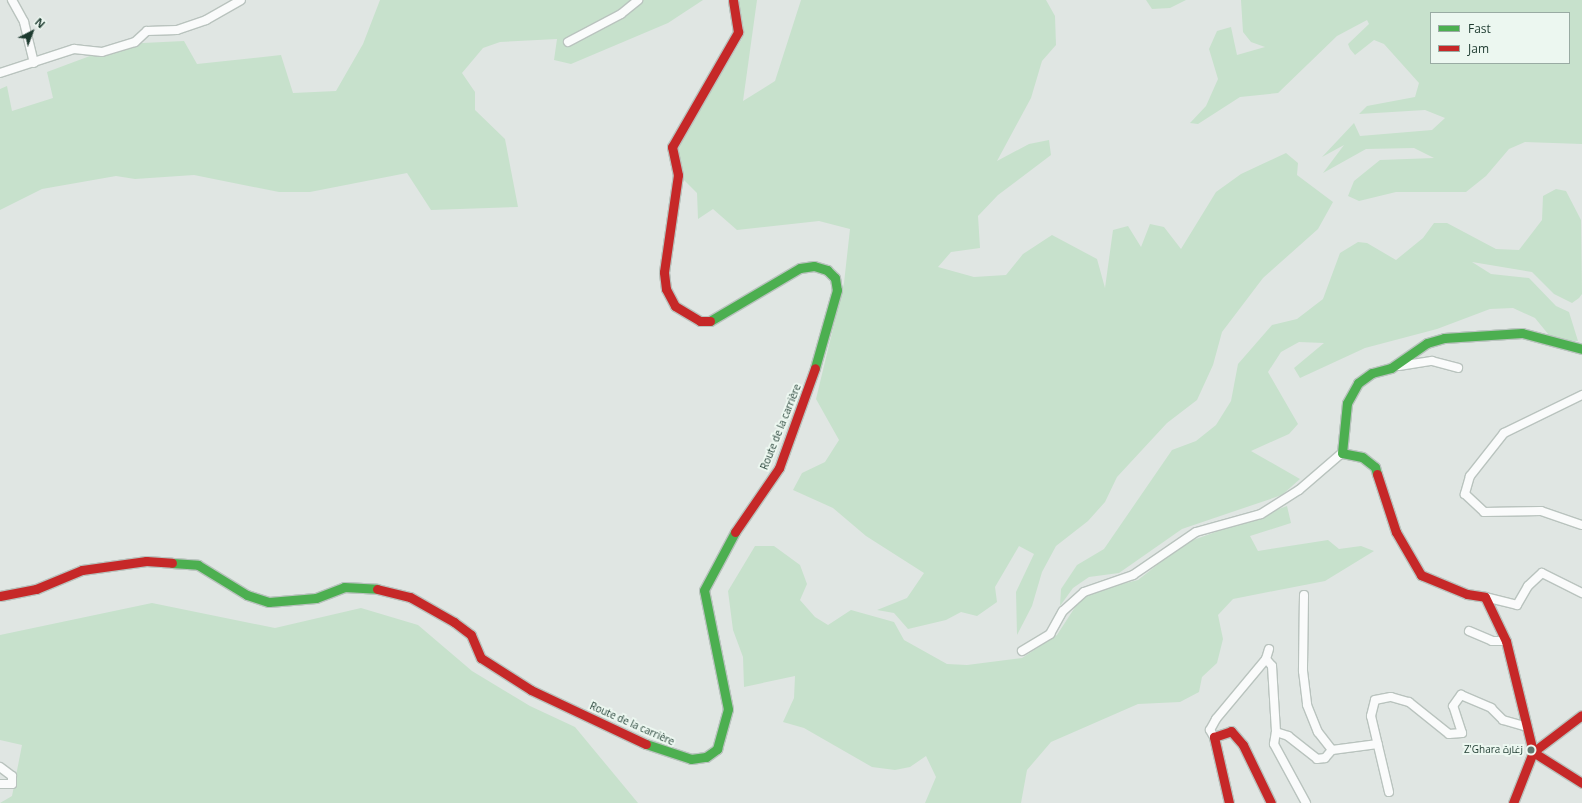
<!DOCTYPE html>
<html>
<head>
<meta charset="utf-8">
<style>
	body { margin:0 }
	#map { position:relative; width:1582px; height:803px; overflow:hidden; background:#e0e6e3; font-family:"Open Sans",Cairo,sans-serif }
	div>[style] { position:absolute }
	.green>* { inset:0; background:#c7e1cc }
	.roads { filter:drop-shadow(1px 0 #b9c3be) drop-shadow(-1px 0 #b9c3be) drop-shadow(0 1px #b9c3be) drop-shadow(0 -1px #b9c3be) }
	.street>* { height:8px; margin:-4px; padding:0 4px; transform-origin:4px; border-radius:4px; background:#fafbfb }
	.fast>* { height:9px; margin:-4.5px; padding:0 4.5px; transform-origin:4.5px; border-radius:4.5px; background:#4caf50 }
	.jam>* { height:9px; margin:-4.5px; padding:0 4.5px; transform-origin:4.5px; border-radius:4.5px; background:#c62828 }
	.dots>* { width:11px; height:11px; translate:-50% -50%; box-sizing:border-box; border:2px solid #ecf7f0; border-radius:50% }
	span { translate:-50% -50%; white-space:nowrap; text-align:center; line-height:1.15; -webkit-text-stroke:4px #ecf7f0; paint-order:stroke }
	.street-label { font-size:10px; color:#1d3a2f }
	.poi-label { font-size:10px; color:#1d3a2f }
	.right { translate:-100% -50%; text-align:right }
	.legend { position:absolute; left:1430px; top:12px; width:140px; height:52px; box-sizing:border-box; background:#ecf7f0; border:1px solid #99aba3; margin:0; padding:5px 7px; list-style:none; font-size:12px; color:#1d3a2f }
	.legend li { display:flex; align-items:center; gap:8px; height:20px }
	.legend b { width:20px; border:1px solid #99aba3 }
	.north { position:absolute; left:12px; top:12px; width:40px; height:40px; -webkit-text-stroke:3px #ecf7f0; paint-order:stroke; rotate:42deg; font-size:11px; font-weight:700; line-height:16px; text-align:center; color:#1d3a2f }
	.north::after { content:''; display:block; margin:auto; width:14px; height:18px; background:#1d3a2f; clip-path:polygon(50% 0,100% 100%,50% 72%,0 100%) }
</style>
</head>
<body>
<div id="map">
	<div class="green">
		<i style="clip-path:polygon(380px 0,703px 0,668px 23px,571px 64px,554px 60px,557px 39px,500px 42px,483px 48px,462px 73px,475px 92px,475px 110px,505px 139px,518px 207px,431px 210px,407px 173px,310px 192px,279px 192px,194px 175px,135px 179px,116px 176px,42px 189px,0 210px,0 89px,7px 86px,12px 111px,53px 98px,47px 72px,122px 44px,184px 41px,197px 64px,281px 55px,293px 93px,336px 91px,363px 44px)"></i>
		<i style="clip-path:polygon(737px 0,757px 0,743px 101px,775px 81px,801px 0,1046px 0,1055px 16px,1056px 45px,1042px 61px,1031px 98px,997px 161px,1029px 144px,1049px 140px,1051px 155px,998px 195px,978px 216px,980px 248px,951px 252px,938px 267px,974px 277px,1006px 275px,1023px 254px,1052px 235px,1097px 259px,1105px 288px,1113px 230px,1128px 226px,1141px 247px,1150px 224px,1164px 227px,1181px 249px,1216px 192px,1241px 174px,1286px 153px,1298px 163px,1297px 175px,1333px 202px,1318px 229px,1263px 278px,1222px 332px,1213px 365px,1197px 400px,1167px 423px,1117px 477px,1105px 502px,1088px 521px,1056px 546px,1042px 572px,1032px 606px,1017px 635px,1016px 592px,1034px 554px,1019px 546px,995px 587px,997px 602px,977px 616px,961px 612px,946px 620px,908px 629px,894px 613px,877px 610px,907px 598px,924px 573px,866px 536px,833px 508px,793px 490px,802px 473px,825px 462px,839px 440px,816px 399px,844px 283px,850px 229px,819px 221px,737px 230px,713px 209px,698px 219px,697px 193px,683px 179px,676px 149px,742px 39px,742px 18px)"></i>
		<i style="clip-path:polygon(1146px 0,1186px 0,1170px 8px,1152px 9px)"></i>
		<i style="clip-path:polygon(evenodd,1241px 0,1582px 0,1582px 144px,1525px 142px,1509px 149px,1486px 176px,1466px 192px,1396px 192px,1359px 201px,1348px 196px,1354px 181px,1380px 160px,1434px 158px,1414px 148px,1366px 149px,1323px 173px,1344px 145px,1322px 157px,1354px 123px,1360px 136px,1432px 130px,1445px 118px,1425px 110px,1359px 114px,1367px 106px,1415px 97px,1419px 83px,1384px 44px,1374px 40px,1355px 55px,1350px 49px,1348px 44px,1369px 24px,1367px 20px,1337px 36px,1278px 93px,1240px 97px,1198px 124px,1190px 123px,1206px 106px,1218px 79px,1209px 49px,1217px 31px,1231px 27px,1237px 55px,1265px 47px,1251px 42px,1243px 32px,1241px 0,1431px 13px,1569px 13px,1569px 63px,1431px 63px,1431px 13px)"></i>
		<i style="clip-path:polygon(1556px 189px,1566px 191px,1581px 220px,1582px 294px,1579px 298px,1572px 303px,1554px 294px,1532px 272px,1472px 262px,1491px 274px,1529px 278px,1556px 306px,1569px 312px,1578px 341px,1553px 340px,1535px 318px,1513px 308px,1490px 309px,1437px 329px,1365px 348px,1300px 378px,1294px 368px,1324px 343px,1299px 342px,1281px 352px,1268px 372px,1298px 424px,1289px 434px,1251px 451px,1300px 479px,1282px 495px,1182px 529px,1119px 573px,1089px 577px,1073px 588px,1060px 606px,1061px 589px,1077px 565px,1104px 549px,1172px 450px,1196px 441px,1216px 425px,1231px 401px,1238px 364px,1272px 325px,1297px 319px,1323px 299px,1340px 253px,1358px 242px,1367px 243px,1396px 260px,1423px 238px,1434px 223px,1447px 223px,1496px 249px,1519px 250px,1542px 220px,1543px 196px)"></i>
		<i style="clip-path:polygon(1287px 506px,1291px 523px,1250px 536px,1258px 551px,1328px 540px,1339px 549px,1361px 546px,1374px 551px,1325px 581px,1233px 599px,1218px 615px,1223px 639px,1217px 663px,1202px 677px,1199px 692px,1180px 702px,1138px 704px,1051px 742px,1027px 770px,1021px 803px,925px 803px,936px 777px,926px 756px,910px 767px,895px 770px,872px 767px,804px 728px,783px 722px,794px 698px,795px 676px,744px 687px,743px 657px,733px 630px,728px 591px,755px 546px,774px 546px,800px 565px,807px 584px,800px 600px,815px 617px,828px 625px,851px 610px,894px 622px,904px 640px,947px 664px,967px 665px,1022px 658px,1057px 635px,1079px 601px,1093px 591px,1138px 580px,1185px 543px)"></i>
		<i style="clip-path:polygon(152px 603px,275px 628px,361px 608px,418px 625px,472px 671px,530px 706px,575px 727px,638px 803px,0 803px,12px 796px,22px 745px,0 740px,0 635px)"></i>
	</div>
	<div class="roads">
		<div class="street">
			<i style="left:12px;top:0;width:25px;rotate:61deg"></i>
			<i style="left:24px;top:22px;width:42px;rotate:76.3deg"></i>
			<i style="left:568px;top:42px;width:60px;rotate:-27.8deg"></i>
			<i style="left:621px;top:14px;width:22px;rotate:-39deg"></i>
			<i style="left:0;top:73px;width:78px;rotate:-18deg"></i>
			<i style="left:74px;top:49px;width:28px;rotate:6deg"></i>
			<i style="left:102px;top:52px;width:34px;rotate:-17deg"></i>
			<i style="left:135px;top:42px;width:16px;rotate:-43deg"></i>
			<i style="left:147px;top:31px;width:30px;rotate:-2deg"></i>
			<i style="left:177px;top:30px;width:31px;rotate:-19deg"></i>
			<i style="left:206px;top:20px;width:40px;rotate:-29.7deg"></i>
			<i style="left:1399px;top:366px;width:33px;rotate:-9deg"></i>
			<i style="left:1432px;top:361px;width:27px;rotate:15deg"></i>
			<i style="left:1582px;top:395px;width:87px;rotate:154deg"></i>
			<i style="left:1504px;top:433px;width:55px;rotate:128.3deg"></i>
			<i style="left:1470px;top:476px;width:19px;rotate:106deg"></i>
			<i style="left:1465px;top:494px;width:26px;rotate:43deg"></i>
			<i style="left:1484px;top:512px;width:57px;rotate:-1deg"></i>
			<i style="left:1541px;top:511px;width:43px;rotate:18.9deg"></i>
			<i style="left:1304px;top:595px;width:76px;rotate:90.8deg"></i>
			<i style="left:1303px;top:671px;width:34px;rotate:83deg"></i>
			<i style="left:1307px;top:705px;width:29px;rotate:68deg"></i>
			<i style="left:1318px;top:732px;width:23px;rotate:52deg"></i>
			<i style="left:1485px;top:597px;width:33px;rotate:14deg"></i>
			<i style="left:1517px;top:605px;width:22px;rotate:-60deg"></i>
			<i style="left:1528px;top:586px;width:19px;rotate:-43deg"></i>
			<i style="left:1542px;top:573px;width:45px;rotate:26.6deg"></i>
			<i style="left:1469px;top:631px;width:25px;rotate:23deg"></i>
			<i style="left:1492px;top:641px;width:14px"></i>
			<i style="left:1269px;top:649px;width:10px;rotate:107deg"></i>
			<i style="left:1266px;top:659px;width:9px;rotate:49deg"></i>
			<i style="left:1272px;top:666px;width:66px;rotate:86.5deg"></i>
			<i style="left:1022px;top:651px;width:33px;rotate:-31deg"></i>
			<i style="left:1050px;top:634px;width:26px;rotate:-61deg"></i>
			<i style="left:1063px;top:611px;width:28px;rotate:-42deg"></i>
			<i style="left:1084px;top:592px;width:52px;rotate:-19.1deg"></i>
			<i style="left:1133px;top:575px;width:76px;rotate:-34.3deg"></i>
			<i style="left:1196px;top:532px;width:67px;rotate:-15.5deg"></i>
			<i style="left:1261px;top:514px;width:45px;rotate:-32.3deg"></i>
			<i style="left:1299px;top:490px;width:57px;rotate:-40.7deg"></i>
			<i style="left:1214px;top:737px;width:8px;rotate:-120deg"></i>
			<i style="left:1210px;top:730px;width:13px;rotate:-61deg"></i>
			<i style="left:1216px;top:719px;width:78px;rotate:-50.2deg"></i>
			<i style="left:0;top:767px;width:15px;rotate:37deg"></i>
			<i style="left:12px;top:776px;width:8px;rotate:90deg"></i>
			<i style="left:12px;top:784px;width:12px;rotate:180deg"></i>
			<i style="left:1389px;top:792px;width:78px;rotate:-103.3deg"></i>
			<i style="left:1371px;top:716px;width:16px;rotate:-76deg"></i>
			<i style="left:1375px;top:700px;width:16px;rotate:-11deg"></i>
			<i style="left:1391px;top:697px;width:19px;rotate:16deg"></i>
			<i style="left:1409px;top:702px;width:51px;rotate:38.7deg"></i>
			<i style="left:1449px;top:734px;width:13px;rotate:-4deg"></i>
			<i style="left:1462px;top:733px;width:28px;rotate:-108deg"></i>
			<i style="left:1453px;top:706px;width:14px;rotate:-54deg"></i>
			<i style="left:1461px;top:695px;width:33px;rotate:23deg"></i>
			<i style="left:1491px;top:708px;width:17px;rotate:45deg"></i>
			<i style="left:1503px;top:720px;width:25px;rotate:16deg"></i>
			<i style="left:1306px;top:803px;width:67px;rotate:-118.5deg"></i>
			<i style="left:1274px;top:744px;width:12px;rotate:-81deg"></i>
			<i style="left:1276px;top:732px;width:13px;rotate:18deg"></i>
			<i style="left:1288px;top:736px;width:37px;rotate:38deg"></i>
			<i style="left:1317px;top:759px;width:8px;rotate:-7deg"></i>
			<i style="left:1325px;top:758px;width:11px;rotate:-49deg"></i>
			<i style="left:1332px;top:750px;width:46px;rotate:-7.4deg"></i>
		</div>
		<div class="fast">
			<i style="left:710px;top:321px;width:104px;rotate:-30.5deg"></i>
			<i style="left:800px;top:268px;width:14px;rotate:-8deg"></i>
			<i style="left:814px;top:266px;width:14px;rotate:17deg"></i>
			<i style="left:827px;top:270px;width:11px;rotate:45deg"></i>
			<i style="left:835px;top:278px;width:12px;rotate:81deg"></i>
			<i style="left:837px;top:290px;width:81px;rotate:105.8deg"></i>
			<i style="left:1377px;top:474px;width:7px;rotate:-106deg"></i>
			<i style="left:1375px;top:467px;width:16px;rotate:-142deg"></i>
			<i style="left:1362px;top:457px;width:20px;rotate:-169deg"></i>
			<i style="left:1342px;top:453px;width:50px;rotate:-84.3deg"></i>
			<i style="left:1347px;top:403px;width:23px;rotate:-61deg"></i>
			<i style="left:1358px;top:383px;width:17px;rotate:-36deg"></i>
			<i style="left:1372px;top:373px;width:20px;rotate:-15deg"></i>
			<i style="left:1391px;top:368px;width:44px;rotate:-34.8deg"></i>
			<i style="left:1427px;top:343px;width:18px;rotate:-16deg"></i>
			<i style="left:1444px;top:338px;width:78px;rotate:-3.7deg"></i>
			<i style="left:1522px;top:333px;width:62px;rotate:14.9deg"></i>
			<i style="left:172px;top:563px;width:26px;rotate:4deg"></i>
			<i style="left:198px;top:565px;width:57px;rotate:31.5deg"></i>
			<i style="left:247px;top:595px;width:23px;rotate:18deg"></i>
			<i style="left:269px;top:602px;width:47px;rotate:-4.9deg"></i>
			<i style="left:316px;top:598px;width:30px;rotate:-21deg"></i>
			<i style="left:344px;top:587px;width:33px;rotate:3deg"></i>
			<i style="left:646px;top:744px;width:47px;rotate:18.4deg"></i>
			<i style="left:691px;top:759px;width:15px;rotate:-8deg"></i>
			<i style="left:706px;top:757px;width:14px;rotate:-36deg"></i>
			<i style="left:717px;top:749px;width:41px;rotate:-74.6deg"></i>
			<i style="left:728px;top:709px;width:121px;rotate:-101.4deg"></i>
			<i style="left:704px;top:590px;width:66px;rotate:-61.9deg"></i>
		</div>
		<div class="jam">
			<i style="left:710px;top:321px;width:10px;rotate:180deg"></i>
			<i style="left:700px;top:321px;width:29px;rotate:-149deg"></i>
			<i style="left:675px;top:306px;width:19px;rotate:-118deg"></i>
			<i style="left:666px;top:289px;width:17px;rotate:-97deg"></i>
			<i style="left:664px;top:272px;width:98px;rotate:-81.8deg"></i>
			<i style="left:678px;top:175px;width:29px;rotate:-102deg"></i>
			<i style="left:672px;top:147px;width:133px;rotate:-60.1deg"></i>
			<i style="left:738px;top:32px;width:32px;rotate:-99deg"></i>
			<i style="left:1377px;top:474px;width:61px;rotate:71.9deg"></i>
			<i style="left:1396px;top:532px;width:50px;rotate:59.8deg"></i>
			<i style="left:1421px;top:575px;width:50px;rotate:22.4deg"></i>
			<i style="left:1467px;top:594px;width:18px;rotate:9deg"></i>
			<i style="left:1485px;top:597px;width:49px;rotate:64.5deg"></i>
			<i style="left:1506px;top:641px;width:114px;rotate:76.3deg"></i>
			<i style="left:735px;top:532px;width:78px;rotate:-55.5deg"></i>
			<i style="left:779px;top:468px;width:106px;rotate:-70.2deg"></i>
			<i style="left:377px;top:589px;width:34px;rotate:14deg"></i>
			<i style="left:410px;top:597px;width:51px;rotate:29.6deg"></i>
			<i style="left:454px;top:622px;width:21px;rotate:37deg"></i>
			<i style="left:471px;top:635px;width:25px;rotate:67deg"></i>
			<i style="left:481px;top:658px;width:59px;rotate:32.6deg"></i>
			<i style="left:531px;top:690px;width:127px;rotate:25.2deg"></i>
			<i style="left:0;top:596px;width:37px;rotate:-11deg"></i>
			<i style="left:36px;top:589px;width:50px;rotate:-22.4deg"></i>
			<i style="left:82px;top:570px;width:65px;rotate:-8deg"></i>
			<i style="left:146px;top:561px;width:26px;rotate:4deg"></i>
			<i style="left:1533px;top:752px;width:58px;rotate:32.3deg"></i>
			<i style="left:1229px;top:803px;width:68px;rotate:-102.8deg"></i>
			<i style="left:1214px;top:737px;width:18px;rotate:-19deg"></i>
			<i style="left:1231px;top:731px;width:18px;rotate:49deg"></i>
			<i style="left:1243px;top:745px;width:64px;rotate:64.2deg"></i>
			<i style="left:1513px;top:803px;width:55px;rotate:-68.6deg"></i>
			<i style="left:1533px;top:752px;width:61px;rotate:-37.1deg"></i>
		</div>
	</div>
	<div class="dots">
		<i style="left:1531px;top:750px;background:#61766e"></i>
	</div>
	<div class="street-label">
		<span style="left:781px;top:427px;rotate:-68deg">Route de la carrière</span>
		<span style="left:632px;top:724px;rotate:24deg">Route de la carrière</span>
	</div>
	<div class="poi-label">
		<span class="right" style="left:1523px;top:750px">Z'Ghara زغارة</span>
	</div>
	<ul class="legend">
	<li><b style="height:5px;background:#4caf50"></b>Fast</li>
	<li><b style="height:5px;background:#c62828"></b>Jam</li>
	</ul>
	<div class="north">N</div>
</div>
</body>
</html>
